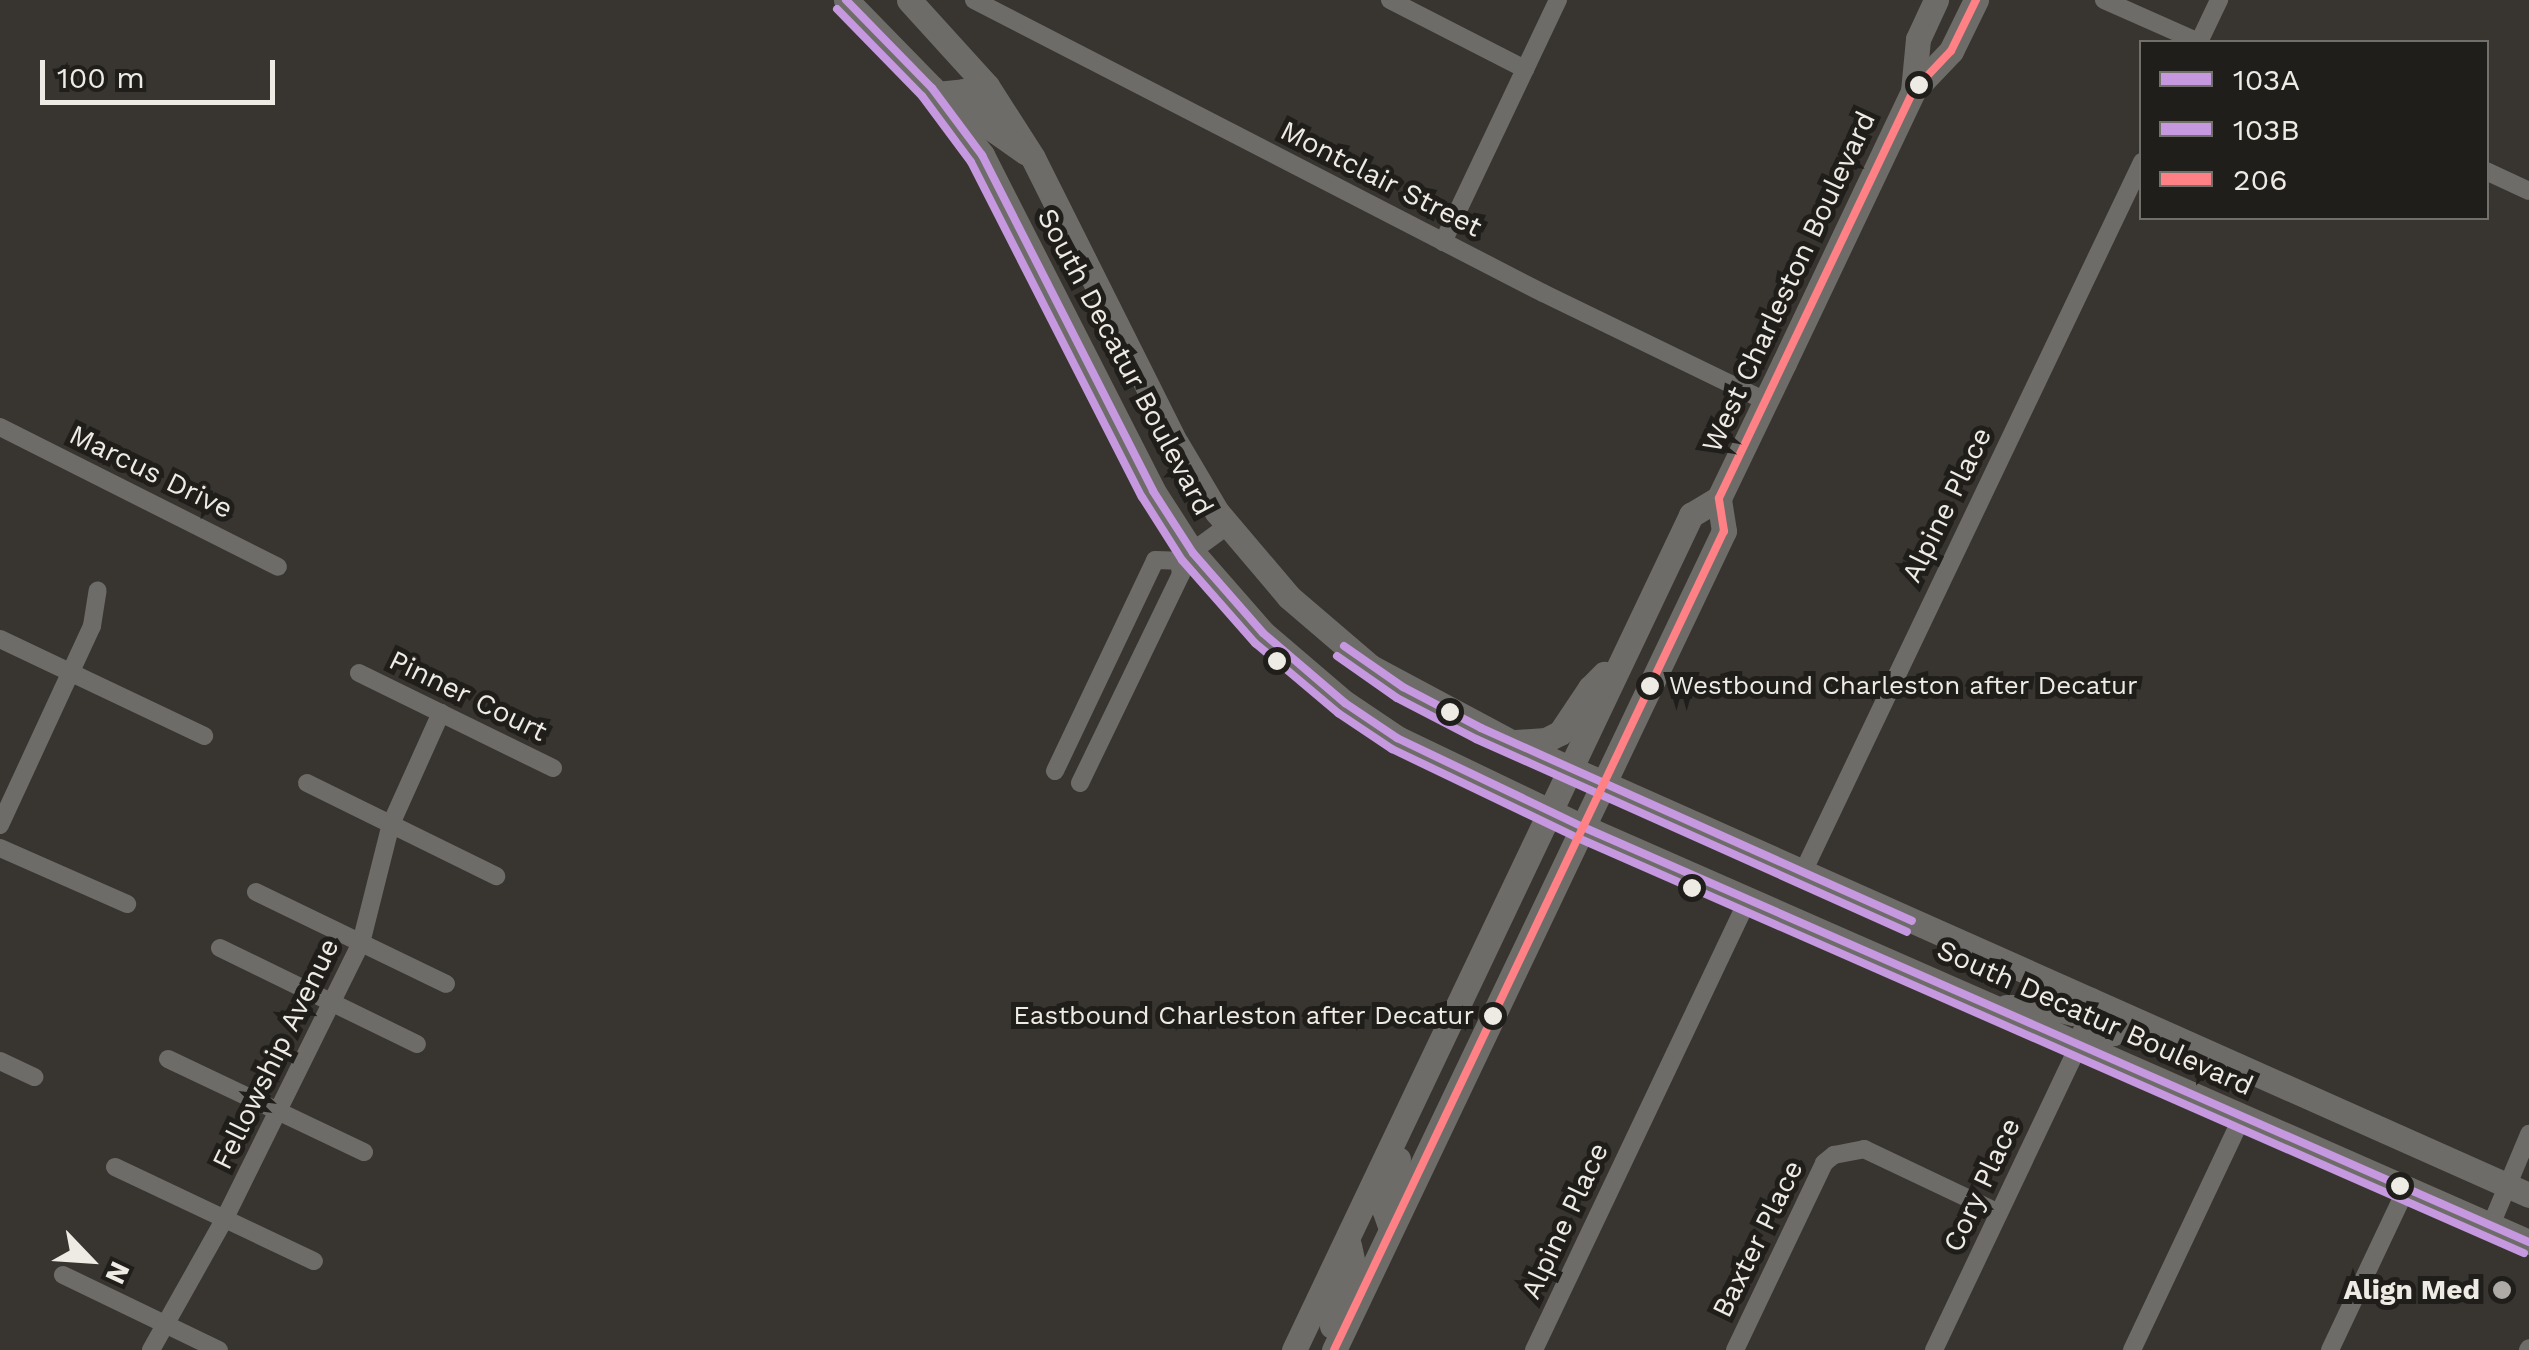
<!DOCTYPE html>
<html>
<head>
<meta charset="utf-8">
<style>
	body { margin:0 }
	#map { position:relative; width:2529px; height:1350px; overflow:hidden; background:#383530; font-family:"Work Sans",sans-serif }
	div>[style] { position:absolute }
	.minor>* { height:18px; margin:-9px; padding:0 9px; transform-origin:9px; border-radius:9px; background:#6d6c69 }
	.primary>* { height:25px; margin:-12.5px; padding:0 12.5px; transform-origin:12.5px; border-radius:12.5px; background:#6e6c68 }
	.bus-1>* { height:8px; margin:-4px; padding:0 4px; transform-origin:4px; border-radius:4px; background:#c598e0 }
	.bus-2>* { height:8px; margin:-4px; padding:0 4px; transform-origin:4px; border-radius:4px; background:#c598e0 }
	.bus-3>* { height:8px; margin:-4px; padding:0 4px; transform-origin:4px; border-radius:4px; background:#ff8085 }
	.dots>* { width:28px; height:28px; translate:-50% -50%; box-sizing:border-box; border:5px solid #201e1a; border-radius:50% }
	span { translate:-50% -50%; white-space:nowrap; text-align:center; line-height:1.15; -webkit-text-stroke:10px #201e1a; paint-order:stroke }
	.bus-label { font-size:26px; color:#eeebe5 }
	.left { translate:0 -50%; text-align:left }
	.right { translate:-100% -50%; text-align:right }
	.street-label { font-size:28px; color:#eeebe5 }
	.poi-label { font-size:28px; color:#eeebe5; font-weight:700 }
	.legend { position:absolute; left:2139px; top:40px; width:350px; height:180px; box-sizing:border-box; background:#201e1a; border:2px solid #72706b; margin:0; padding:12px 18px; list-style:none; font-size:30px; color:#eeebe5 }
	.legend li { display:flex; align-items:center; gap:20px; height:50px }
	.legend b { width:50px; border:2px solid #72706b }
	.north { position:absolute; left:40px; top:1210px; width:100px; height:100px; -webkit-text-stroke:8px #201e1a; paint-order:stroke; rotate:115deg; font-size:28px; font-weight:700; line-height:40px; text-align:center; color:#eeebe5 }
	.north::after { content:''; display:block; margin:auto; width:35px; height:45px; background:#eeebe5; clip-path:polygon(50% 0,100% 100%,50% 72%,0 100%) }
	.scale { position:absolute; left:40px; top:60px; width:235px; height:45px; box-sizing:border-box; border:5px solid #eeebe5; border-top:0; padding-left:12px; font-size:30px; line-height:35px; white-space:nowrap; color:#eeebe5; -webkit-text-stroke:8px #201e1a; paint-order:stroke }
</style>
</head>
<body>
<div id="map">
	<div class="minor">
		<i style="left:974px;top:0;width:640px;rotate:27.25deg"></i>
		<i style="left:1543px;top:293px;width:247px;rotate:25.9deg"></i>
		<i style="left:1390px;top:0;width:152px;rotate:27.1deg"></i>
		<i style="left:2104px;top:0;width:104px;rotate:23.9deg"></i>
		<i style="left:2199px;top:42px;width:47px;rotate:-64.5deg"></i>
		<i style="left:2486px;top:171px;width:47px;rotate:24.9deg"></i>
		<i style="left:1443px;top:242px;width:268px;rotate:-64.6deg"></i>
		<i style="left:0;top:427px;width:311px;rotate:26.7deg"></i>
		<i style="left:0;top:639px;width:226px;rotate:25.4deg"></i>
		<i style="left:359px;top:673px;width:216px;rotate:26.1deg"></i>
		<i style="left:1055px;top:771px;width:233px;rotate:-64.6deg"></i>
		<i style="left:1155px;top:560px;width:24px;rotate:2deg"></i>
		<i style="left:1179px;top:561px;width:59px;rotate:-36.1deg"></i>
		<i style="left:307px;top:783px;width:211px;rotate:26.2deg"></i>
		<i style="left:1080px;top:783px;width:232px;rotate:-64.2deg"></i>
		<i style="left:1181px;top:574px;width:13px;rotate:-99deg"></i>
		<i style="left:0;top:825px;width:219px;rotate:-65.2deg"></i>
		<i style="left:92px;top:626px;width:36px;rotate:-81deg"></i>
		<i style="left:0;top:848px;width:139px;rotate:23.8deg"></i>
		<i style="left:1803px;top:872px;width:787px;rotate:-64.48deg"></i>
		<i style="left:256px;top:892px;width:211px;rotate:25.8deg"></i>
		<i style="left:220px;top:948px;width:219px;rotate:26deg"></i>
		<i style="left:168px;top:1059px;width:217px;rotate:25.4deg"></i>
		<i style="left:0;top:1061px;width:38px;rotate:25deg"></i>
		<i style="left:115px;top:1167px;width:220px;rotate:25.3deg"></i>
		<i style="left:2491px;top:1225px;width:99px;rotate:-67.3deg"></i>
		<i style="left:63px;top:1275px;width:173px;rotate:25.7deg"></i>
		<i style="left:151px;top:1350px;width:149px;rotate:-60.7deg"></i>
		<i style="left:224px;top:1220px;width:309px;rotate:-63.7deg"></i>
		<i style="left:361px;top:943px;width:123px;rotate:-75.9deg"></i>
		<i style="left:391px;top:824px;width:122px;rotate:-65.8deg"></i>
		<i style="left:1534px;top:1350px;width:498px;rotate:-64.6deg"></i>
		<i style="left:1735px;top:1350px;width:207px;rotate:-64.5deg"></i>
		<i style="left:1824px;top:1163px;width:13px;rotate:-39deg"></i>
		<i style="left:1834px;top:1155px;width:31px;rotate:-11deg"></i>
		<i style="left:1864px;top:1149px;width:149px;rotate:25.4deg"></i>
		<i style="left:1934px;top:1350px;width:339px;rotate:-64.6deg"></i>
		<i style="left:2132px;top:1350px;width:260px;rotate:-64.7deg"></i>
		<i style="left:2330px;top:1350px;width:180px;rotate:-64.7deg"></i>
		<i style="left:2528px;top:1350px;width:2px;rotate:-63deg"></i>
	</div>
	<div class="primary">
		<i style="left:846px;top:0;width:123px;rotate:45.7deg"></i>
		<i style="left:932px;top:88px;width:84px;rotate:53.3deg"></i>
		<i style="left:982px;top:155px;width:377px;rotate:63deg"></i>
		<i style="left:1153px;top:491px;width:74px;rotate:57.2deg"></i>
		<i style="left:1193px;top:553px;width:106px;rotate:48.8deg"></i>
		<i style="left:1263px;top:633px;width:108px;rotate:40.5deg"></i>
		<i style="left:1345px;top:703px;width:63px;rotate:33.9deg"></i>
		<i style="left:1397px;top:738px;width:206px;rotate:25.6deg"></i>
		<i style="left:1583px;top:827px;width:1033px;rotate:23.69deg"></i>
		<i style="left:909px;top:0;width:116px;rotate:47.8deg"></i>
		<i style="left:987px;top:86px;width:85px;rotate:57.4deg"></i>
		<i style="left:1033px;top:158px;width:319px;rotate:63.4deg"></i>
		<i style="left:1176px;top:443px;width:80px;rotate:59.3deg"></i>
		<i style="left:1217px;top:512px;width:111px;rotate:49.7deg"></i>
		<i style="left:1289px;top:597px;width:108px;rotate:40.5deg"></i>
		<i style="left:1371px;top:667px;width:159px;rotate:28.2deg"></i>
		<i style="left:1511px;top:742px;width:1114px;rotate:23.99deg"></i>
		<i style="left:1913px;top:91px;width:52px;rotate:-84.5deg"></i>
		<i style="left:1918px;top:39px;width:43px;rotate:-65.2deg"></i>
		<i style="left:937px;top:94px;width:27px;rotate:-6deg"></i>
		<i style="left:964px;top:91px;width:46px;rotate:53.9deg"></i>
		<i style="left:991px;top:128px;width:42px;rotate:35.2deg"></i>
		<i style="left:1516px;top:742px;width:30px;rotate:-4deg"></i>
		<i style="left:1546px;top:740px;width:16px;rotate:-27deg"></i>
		<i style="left:1560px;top:733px;width:54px;rotate:-56.3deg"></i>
		<i style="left:1590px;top:688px;width:20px;rotate:-45deg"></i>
		<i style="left:2006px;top:1007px;width:41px"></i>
		<i style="left:2047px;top:1007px;width:27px;rotate:13deg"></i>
		<i style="left:2073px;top:1013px;width:22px;rotate:-36deg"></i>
		<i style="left:2079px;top:1044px;width:22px;rotate:-66deg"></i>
		<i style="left:2088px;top:1024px;width:27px;rotate:20deg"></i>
		<i style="left:2113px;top:1033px;width:29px;rotate:-22deg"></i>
		<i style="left:1391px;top:1229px;width:21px;rotate:-109deg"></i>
		<i style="left:1384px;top:1209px;width:52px;rotate:-74.4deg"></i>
		<i style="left:1332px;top:1326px;width:65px;rotate:-71.3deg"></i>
		<i style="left:1353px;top:1264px;width:19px;rotate:-102deg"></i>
		<i style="left:1294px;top:1350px;width:925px;rotate:-64.57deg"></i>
		<i style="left:1691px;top:515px;width:33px;rotate:-31deg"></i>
		<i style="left:1334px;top:1350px;width:907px;rotate:-64.54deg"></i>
		<i style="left:1724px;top:531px;width:33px;rotate:-99deg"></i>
		<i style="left:1719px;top:498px;width:150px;rotate:-64.3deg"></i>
		<i style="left:1784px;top:363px;width:301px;rotate:-64.6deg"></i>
		<i style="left:1913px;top:91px;width:55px;rotate:-46.5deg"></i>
		<i style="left:1951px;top:51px;width:57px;rotate:-63.9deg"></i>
	</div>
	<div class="bus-1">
		<i style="left:846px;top:0;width:123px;rotate:45.7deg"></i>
		<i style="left:932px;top:88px;width:84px;rotate:53.3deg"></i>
		<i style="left:982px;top:155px;width:377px;rotate:63deg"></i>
		<i style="left:1153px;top:491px;width:74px;rotate:57.2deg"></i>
		<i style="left:1193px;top:553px;width:106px;rotate:48.8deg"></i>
		<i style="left:1263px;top:633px;width:108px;rotate:40.5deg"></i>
		<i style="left:1345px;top:703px;width:63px;rotate:33.9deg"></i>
		<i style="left:1397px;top:738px;width:206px;rotate:25.6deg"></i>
		<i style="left:1583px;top:827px;width:1033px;rotate:23.69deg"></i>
		<i style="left:1344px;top:646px;width:72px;rotate:34.8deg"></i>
		<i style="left:1403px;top:687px;width:88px;rotate:27.7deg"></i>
		<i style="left:1481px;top:728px;width:472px;rotate:24.1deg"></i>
	</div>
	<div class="bus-2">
		<i style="left:837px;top:9px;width:122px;rotate:45.7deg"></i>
		<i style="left:922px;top:96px;width:82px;rotate:53.4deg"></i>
		<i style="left:971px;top:162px;width:376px;rotate:63deg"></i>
		<i style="left:1142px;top:497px;width:75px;rotate:57.6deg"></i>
		<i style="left:1182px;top:560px;width:111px;rotate:48.7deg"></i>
		<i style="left:1255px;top:643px;width:109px;rotate:40.1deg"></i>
		<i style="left:1338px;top:713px;width:65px;rotate:33.7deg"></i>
		<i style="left:1392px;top:749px;width:206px;rotate:25.6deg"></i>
		<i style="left:1578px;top:838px;width:1033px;rotate:23.69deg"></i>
		<i style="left:1337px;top:656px;width:73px;rotate:35deg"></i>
		<i style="left:1397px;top:698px;width:89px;rotate:27.4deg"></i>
		<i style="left:1476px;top:739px;width:472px;rotate:24.1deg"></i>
	</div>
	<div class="bus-3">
		<i style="left:1334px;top:1350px;width:907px;rotate:-64.54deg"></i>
		<i style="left:1724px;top:531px;width:33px;rotate:-99deg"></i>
		<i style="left:1719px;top:498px;width:451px;rotate:-64.5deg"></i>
		<i style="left:1913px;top:91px;width:55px;rotate:-46.5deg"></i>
		<i style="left:1951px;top:51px;width:57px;rotate:-63.9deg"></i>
	</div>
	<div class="dots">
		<i style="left:1919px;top:85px;background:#eeebe5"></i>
		<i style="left:1277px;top:661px;background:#eeebe5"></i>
		<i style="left:1650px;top:686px;background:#eeebe5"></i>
		<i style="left:1450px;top:712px;background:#eeebe5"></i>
		<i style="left:1692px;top:888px;background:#eeebe5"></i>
		<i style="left:1493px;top:1016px;background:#eeebe5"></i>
		<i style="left:2400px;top:1186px;background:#eeebe5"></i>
		<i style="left:2502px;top:1290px;background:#aeaba6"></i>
	</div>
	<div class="bus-label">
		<span class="left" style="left:1669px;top:686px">Westbound Charleston after Decatur</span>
		<span class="right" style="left:1474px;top:1016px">Eastbound Charleston after Decatur</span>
	</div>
	<div class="street-label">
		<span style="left:1381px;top:179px;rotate:27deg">Montclair Street</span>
		<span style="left:1789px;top:282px;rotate:-65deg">West Charleston Boulevard</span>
		<span style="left:1125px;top:362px;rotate:62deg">South Decatur Boulevard</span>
		<span style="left:151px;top:472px;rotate:26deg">Marcus Drive</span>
		<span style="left:1947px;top:505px;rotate:-64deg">Alpine Place</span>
		<span style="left:468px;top:696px;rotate:26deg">Pinner Court</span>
		<span style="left:2095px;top:1018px;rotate:24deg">South Decatur Boulevard</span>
		<span style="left:276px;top:1054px;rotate:-64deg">Fellowship Avenue</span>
		<span style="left:1982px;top:1185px;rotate:-65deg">Cory Place</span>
		<span style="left:1565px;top:1221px;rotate:-65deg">Alpine Place</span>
		<span style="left:1758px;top:1239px;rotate:-64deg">Baxter Place</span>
	</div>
	<div class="poi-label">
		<span class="right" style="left:2480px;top:1290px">Align Med</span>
	</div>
	<ul class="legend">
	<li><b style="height:12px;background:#c598e0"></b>103A</li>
	<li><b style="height:12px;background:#c598e0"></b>103B</li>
	<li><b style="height:12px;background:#ff8085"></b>206</li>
	</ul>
	<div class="north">N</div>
	<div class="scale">100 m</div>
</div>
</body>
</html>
